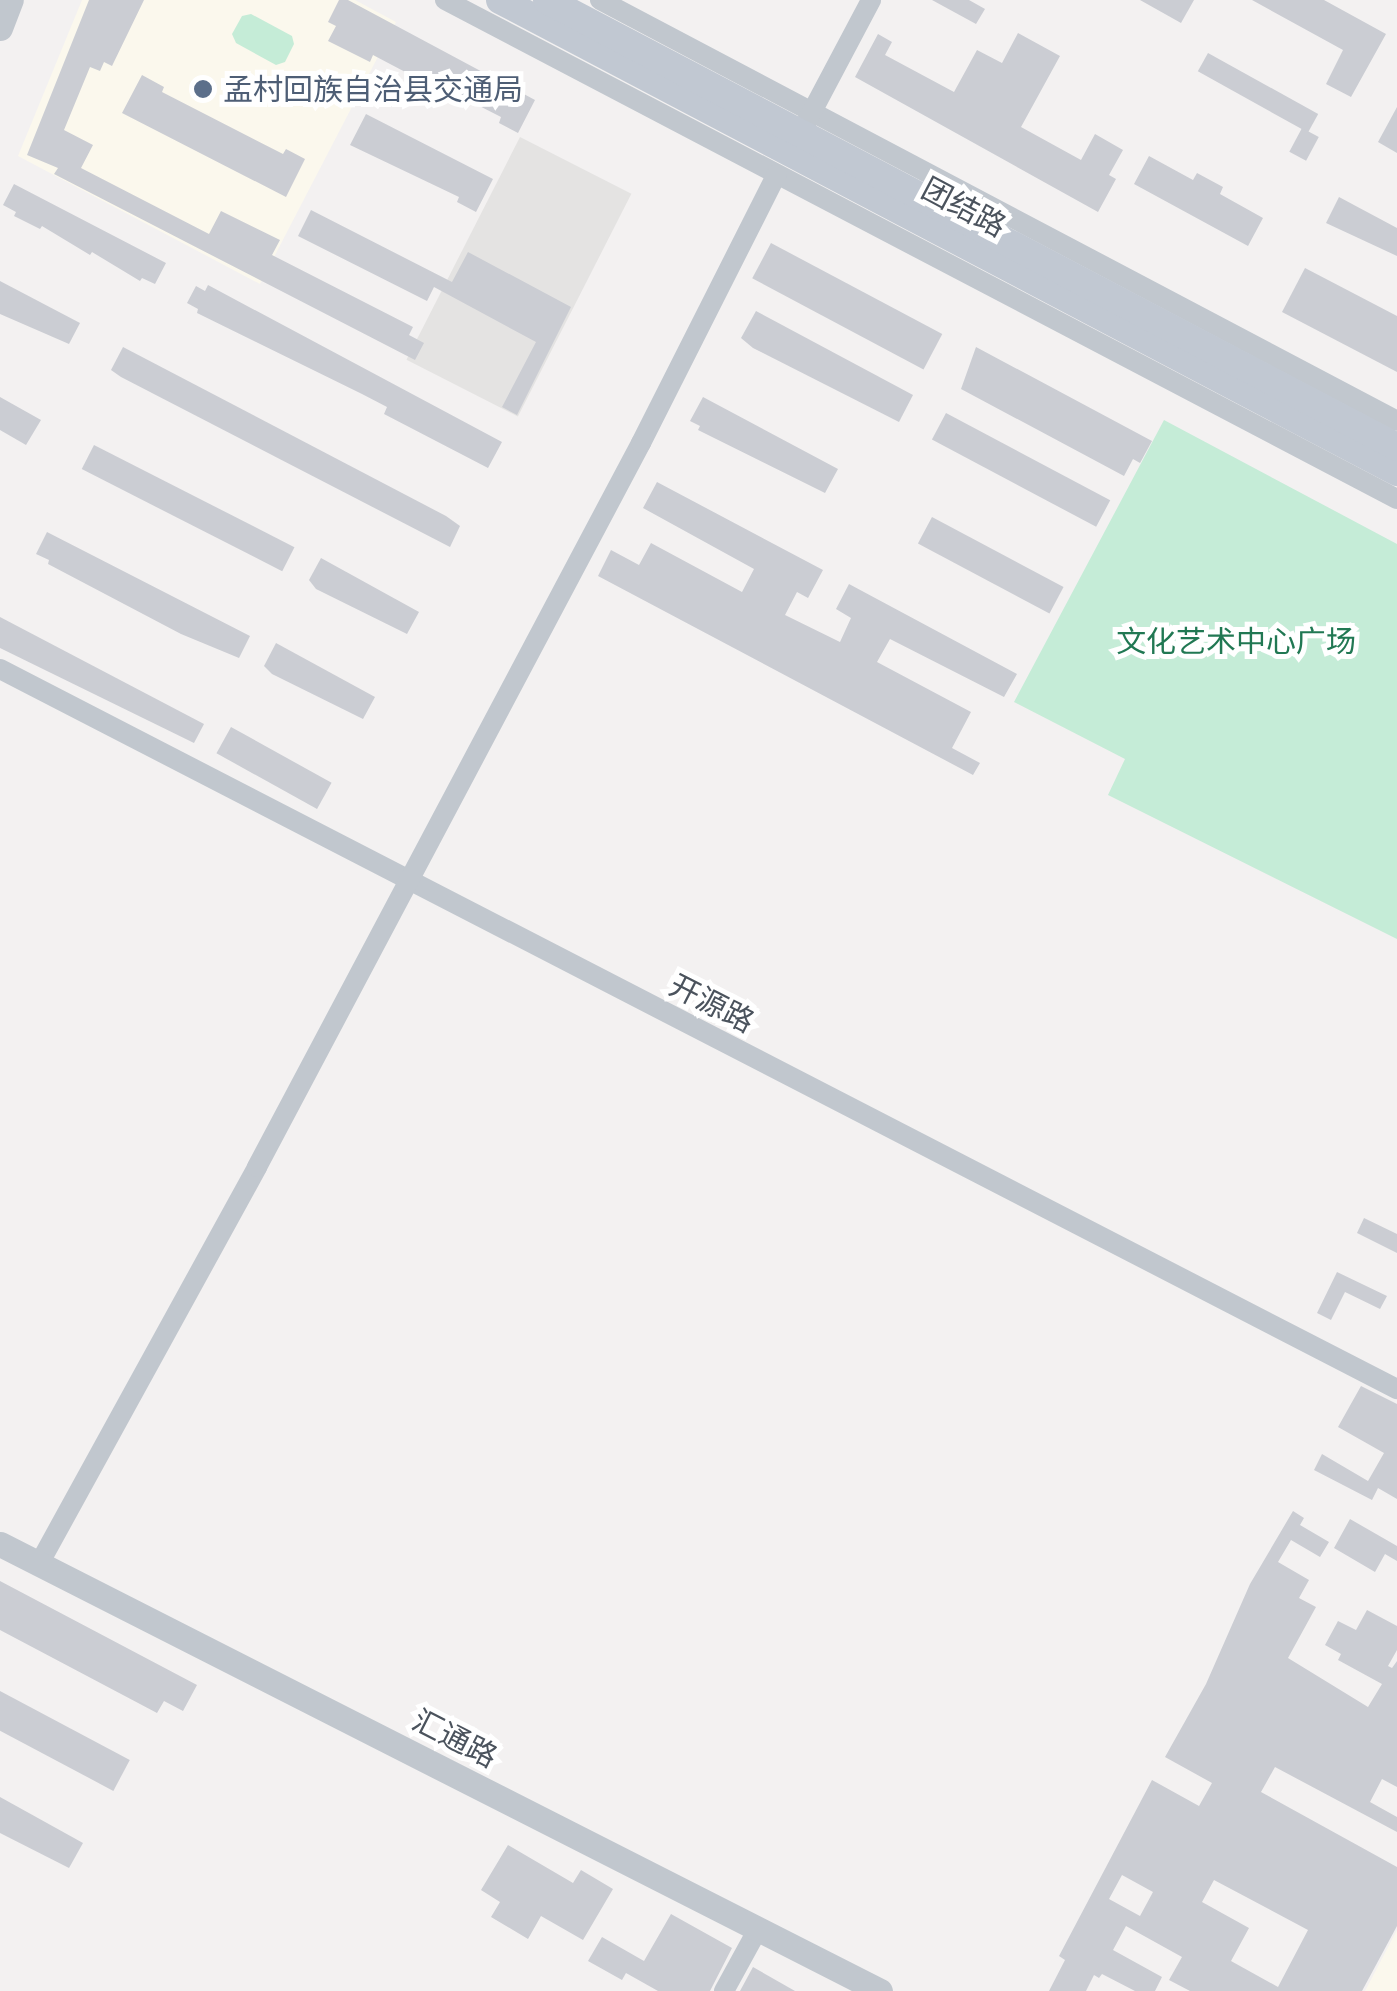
<!DOCTYPE html>
<html>
<head>
<meta charset="utf-8">
<style>
	body { margin:0 }
	#map { position:relative; width:1397px; height:1991px; overflow:hidden; background:#f3f1f1; font-family:Manrope,"Noto Sans SC",sans-serif }
	div>[style] { position:absolute }
	.commercial>* { inset:0; background:#fbf8ed }
	.education>* { inset:0; background:#e4e3e2; transform-origin:0 0 }
	.green>* { inset:0; background:#c5ecd7 }
	.building>* { inset:0; background:#cbcdd3; transform-origin:0 0 }
	.minor>* { height:20px; margin:-10px; padding:0 10px; transform-origin:10px; border-radius:10px; background:#c1c7ce }
	.tertiary>* { height:25px; margin:-12.5px; padding:0 12.5px; transform-origin:12.5px; border-radius:12.5px; background:#c1c7ce }
	.secondary>* { height:28px; margin:-14px; padding:0 14px; transform-origin:14px; border-radius:14px; background:#c1c8d2 }
	.dots>* { width:28px; height:28px; translate:-50% -50%; box-sizing:border-box; border:5px solid #fff; border-radius:50% }
	span { translate:-50% -50%; white-space:nowrap; text-align:center; line-height:1.15; -webkit-text-stroke:10px #fff; paint-order:stroke }
	.service-label { font-size:30px; color:#4e5e75 }
	.left { translate:0 -50%; text-align:left }
	.street-label { font-size:30px; color:#4b535d }
	.park-label { font-size:30px; color:#217853 }
</style>
</head>
<body>
<div id="map">
	<div class="commercial">
		<i style="clip-path:polygon(82px 0,355px 0,396px 22px,260px 284px,18px 156px)"></i>
		<i style="clip-path:polygon(1397px 1930px,1397px 1991px,1365px 1991px)"></i>
	</div>
	<div class="education">
		<i style="left:520px;top:137px;width:125px;height:250px;rotate:27deg"></i>
	</div>
	<div class="green">
		<i style="clip-path:polygon(251px 14px,292px 36px,294px 44px,285px 62px,276px 65px,236px 43px,232px 34px,242px 16px)"></i>
		<i style="clip-path:polygon(1164px 420px,1397px 544px,1397px 939px,1108px 795px,1125px 759px,1014px 702px)"></i>
	</div>
	<div class="building">
		<i style="clip-path:polygon(89px 0,144px 0,112px 66px,104px 62px,100px 71px,90px 67px,64px 130px,93px 145px,81px 168px,209px 234px,221px 211px,280px 240px,272px 255px,413px 327px,409px 335px,424px 343px,415px 360px,54px 174px,58px 168px,27px 155px)"></i>
		<i style="clip-path:polygon(339px 0,348px 0,535px 100px,518px 133px,499px 123px,501px 117px,411px 71px,409px 74px,373px 55px,370px 62px,328px 41px,336px 26px,328px 22px)"></i>
		<i style="clip-path:polygon(932px 0,969px 0,985px 9px,976px 24px)"></i>
		<i style="clip-path:polygon(1140px 0,1194px 0,1181px 23px)"></i>
		<i style="clip-path:polygon(1252px 0,1324px 0,1386px 34px,1351px 97px,1326px 84px,1343px 50px)"></i>
		<i style="clip-path:polygon(1018px 33px,1060px 56px,1021px 127px,1081px 160px,1095px 134px,1123px 150px,1109px 175px,1116px 179px,1098px 212px,855px 77px,878px 34px,892px 42px,885px 55px,954px 92px,977px 50px,1002px 63px)"></i>
		<i style="left:1208px;top:53px;width:126px;height:21px;rotate:29deg"></i>
		<i style="clip-path:polygon(142px 75px,164px 87px,162px 92px,283px 154px,286px 149px,305px 159px,286px 197px,122px 113px)"></i>
		<i style="clip-path:polygon(1397px 107px,1397px 153px,1378px 142px)"></i>
		<i style="clip-path:polygon(366px 114px,493px 179px,476px 212px,457px 202px,459px 197px,350px 145px)"></i>
		<i style="left:1302px;top:128px;width:19px;height:27px;rotate:28deg"></i>
		<i style="clip-path:polygon(1149px 156px,1193px 180px,1197px 173px,1223px 187px,1220px 194px,1263px 218px,1248px 246px,1134px 184px)"></i>
		<i style="clip-path:polygon(14px 184px,166px 263px,155px 284px,142px 278px,140px 281px,92px 252px,90px 255px,42px 226px,40px 229px,14px 216px,16px 212px,3px 205px)"></i>
		<i style="clip-path:polygon(1339px 197px,1397px 228px,1397px 256px,1326px 223px)"></i>
		<i style="clip-path:polygon(311px 210px,452px 282px,468px 252px,571px 307px,517px 415px,502px 407px,536px 342px,434px 287px,427px 301px,298px 236px)"></i>
		<i style="left:771px;top:243px;width:194px;height:40px;rotate:28deg"></i>
		<i style="clip-path:polygon(1305px 268px,1397px 316px,1397px 372px,1282px 312px)"></i>
		<i style="clip-path:polygon(0 281px,80px 323px,69px 344px,0 314px)"></i>
		<i style="clip-path:polygon(208px 285px,502px 442px,488px 468px,384px 414px,387px 407px,362px 394px,197px 313px,198px 309px,187px 303px,196px 286px,205px 291px)"></i>
		<i style="clip-path:polygon(756px 311px,913px 395px,899px 422px,753px 348px,741px 338px)"></i>
		<i style="clip-path:polygon(123px 347px,446px 516px,460px 526px,450px 547px,121px 377px,111px 370px)"></i>
		<i style="clip-path:polygon(976px 347px,1152px 441px,1140px 463px,1133px 459px,1124px 476px,961px 389px)"></i>
		<i style="clip-path:polygon(0 397px,41px 420px,26px 445px,0 430px)"></i>
		<i style="clip-path:polygon(703px 397px,838px 469px,825px 493px,698px 430px,700px 426px,690px 421px)"></i>
		<i style="left:946px;top:413px;width:186px;height:30px;rotate:28deg"></i>
		<i style="left:94px;top:445px;width:225px;height:27px;rotate:27deg"></i>
		<i style="clip-path:polygon(657px 482px,823px 570px,808px 598px,797px 592px,785px 615px,840px 642px,851px 618px,836px 609px,849px 584px,1017px 674px,1004px 697px,890px 639px,877px 662px,971px 712px,952px 748px,980px 763px,973px 775px,598px 576px,611px 550px,639px 565px,651px 543px,742px 592px,754px 569px,643px 508px)"></i>
		<i style="left:932px;top:517px;width:149px;height:30px;rotate:28deg"></i>
		<i style="clip-path:polygon(47px 532px,250px 636px,239px 658px,181px 634px,48px 564px,49px 560px,36px 554px)"></i>
		<i style="clip-path:polygon(321px 558px,419px 612px,407px 634px,316px 589px,309px 580px)"></i>
		<i style="clip-path:polygon(0 617px,204px 724px,194px 743px,0 648px)"></i>
		<i style="clip-path:polygon(276px 643px,375px 697px,363px 719px,272px 674px,264px 666px)"></i>
		<i style="left:231px;top:727px;width:115px;height:30px;rotate:29deg"></i>
		<i style="clip-path:polygon(1364px 1218px,1397px 1234px,1397px 1253px,1357px 1233px)"></i>
		<i style="clip-path:polygon(1337px 1272px,1387px 1296px,1380px 1309px,1345px 1292px,1331px 1320px,1317px 1313px)"></i>
		<i style="clip-path:polygon(1361px 1386px,1397px 1404px,1397px 1499px,1378px 1488px,1372px 1500px,1314px 1470px,1322px 1454px,1368px 1481px,1384px 1453px,1338px 1427px)"></i>
		<i style="clip-path:polygon(evenodd,1293px 1511px,1304px 1518px,1300px 1525px,1329px 1542px,1320px 1557px,1291px 1540px,1278px 1562px,1309px 1580px,1299px 1598px,1316px 1607px,1288px 1658px,1368px 1707px,1382px 1684px,1338px 1660px,1341px 1654px,1325px 1645px,1338px 1621px,1356px 1630px,1367px 1610px,1397px 1626px,1397px 1650px,1388px 1666px,1392px 1668px,1397px 1661px,1397px 1787px,1382px 1779px,1370px 1802px,1397px 1817px,1397px 1832px,1275px 1767px,1261px 1792px,1397px 1867px,1397px 1926px,1362px 1991px,1190px 1991px,1169px 1980px,1182px 1957px,1126px 1926px,1113px 1950px,1162px 1977px,1155px 1991px,1135px 1991px,1102px 1974px,1099px 1978px,1094px 1975px,1086px 1991px,1049px 1991px,1065px 1960px,1059px 1956px,1152px 1780px,1199px 1806px,1212px 1783px,1165px 1757px,1206px 1684px,1250px 1584px,1293px 1511px,1122px 1875px,1153px 1892px,1140px 1916px,1109px 1899px,1122px 1875px,1293px 1511px,1214px 1880px,1308px 1930px,1278px 1987px,1231px 1961px,1249px 1928px,1202px 1902px,1214px 1880px)"></i>
		<i style="clip-path:polygon(1350px 1519px,1397px 1546px,1397px 1561px,1385px 1554px,1375px 1572px,1334px 1548px)"></i>
		<i style="clip-path:polygon(0 1581px,197px 1685px,183px 1711px,164px 1701px,157px 1713px,0 1630px)"></i>
		<i style="left:0;top:1691px;width:147px;height:35px;rotate:28deg"></i>
		<i style="clip-path:polygon(0 1797px,83px 1843px,69px 1868px,0 1833px)"></i>
		<i style="clip-path:polygon(508px 1845px,573px 1883px,581px 1870px,613px 1889px,583px 1940px,541px 1916px,528px 1939px,491px 1917px,500px 1902px,481px 1890px)"></i>
		<i style="clip-path:polygon(671px 1914px,732px 1948px,710px 1991px,658px 1991px,626px 1973px,622px 1980px,588px 1961px,602px 1937px,644px 1961px)"></i>
		<i style="clip-path:polygon(753px 1967px,795px 1991px,740px 1991px)"></i>
	</div>
	<div class="minor">
		<i style="left:445px;top:0;width:1075px;rotate:27.66deg"></i>
		<i style="left:600px;top:0;width:901px;rotate:27.84deg"></i>
		<i style="left:806px;top:123px;width:139px;rotate:-62.1deg"></i>
		<i style="left:0;top:669px;width:1572px;rotate:27.27deg"></i>
		<i style="left:39px;top:1564px;width:453px;rotate:-61.2deg"></i>
		<i style="left:257px;top:1167px;width:820px;rotate:-62.06deg"></i>
		<i style="left:641px;top:443px;width:301px;rotate:-63.2deg"></i>
		<i style="left:724px;top:1991px;width:71px;rotate:-61.3deg"></i>
	</div>
	<div class="tertiary">
		<i style="left:0;top:28px;width:30px;rotate:-69deg"></i>
		<i style="left:0;top:1544px;width:987px;rotate:26.93deg"></i>
	</div>
	<div class="secondary">
		<i style="left:500px;top:0;width:1014px;rotate:27.75deg"></i>
		<i style="left:547px;top:0;width:960px;rotate:27.74deg"></i>
	</div>
	<div class="dots">
		<i style="left:203px;top:89px;background:#5c6f8a"></i>
	</div>
	<div class="service-label">
		<span class="left" style="left:223px;top:89px">孟村回族自治县交通局</span>
	</div>
	<div class="street-label">
		<span style="left:964px;top:207px;rotate:28deg">团结路</span>
		<span style="left:712px;top:1003px;rotate:27deg">开源路</span>
		<span style="left:455px;top:1738px;rotate:27deg">汇通路</span>
	</div>
	<div class="park-label">
		<span style="left:1236px;top:641px">文化艺术中心广场</span>
	</div>
</div>
</body>
</html>
